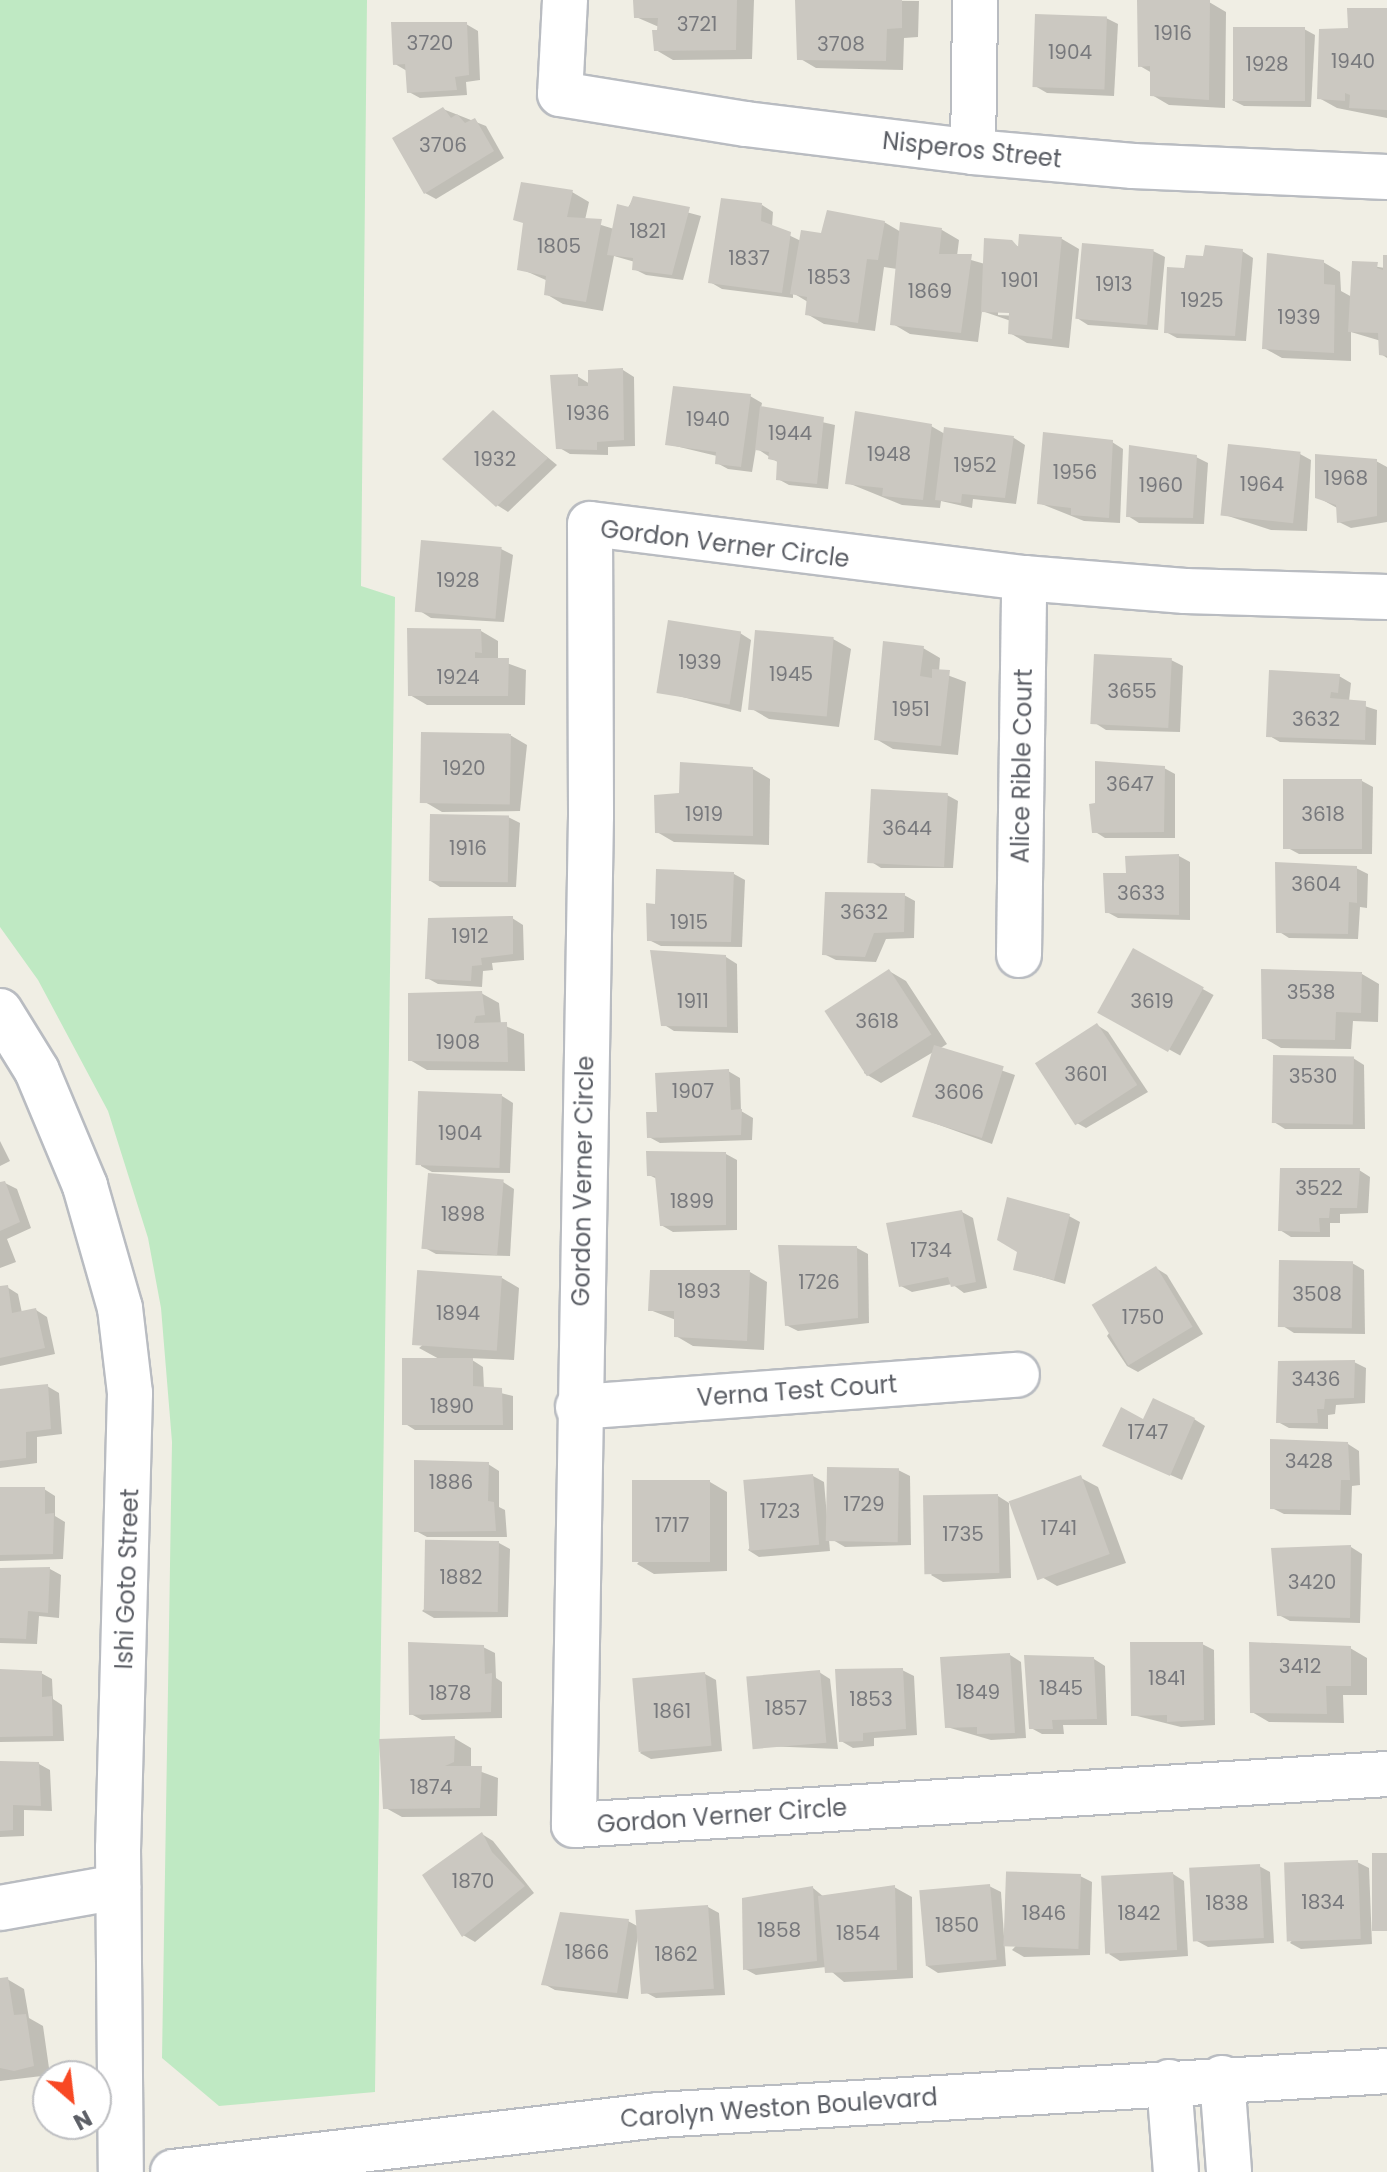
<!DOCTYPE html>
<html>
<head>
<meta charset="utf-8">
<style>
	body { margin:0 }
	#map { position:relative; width:1387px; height:2172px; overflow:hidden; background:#f0eee4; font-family:Poppins,sans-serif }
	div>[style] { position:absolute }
	.green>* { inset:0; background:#bfe9c3 }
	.shadow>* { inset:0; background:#0003; transform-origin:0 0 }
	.building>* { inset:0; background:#cbc8c1; transform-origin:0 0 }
	.roads { filter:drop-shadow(2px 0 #b9bcc1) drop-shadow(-2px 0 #b9bcc1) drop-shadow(0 2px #b9bcc1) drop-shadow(0 -2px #b9bcc1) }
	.minor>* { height:44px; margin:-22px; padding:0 22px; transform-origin:22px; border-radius:22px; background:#fff }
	span { translate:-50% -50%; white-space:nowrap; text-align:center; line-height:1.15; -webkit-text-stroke:6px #fff; paint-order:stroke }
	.number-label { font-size:20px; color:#78797d }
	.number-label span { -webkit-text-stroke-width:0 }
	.street-label { font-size:24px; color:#5c5f66 }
	.north { position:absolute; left:32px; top:2060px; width:80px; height:80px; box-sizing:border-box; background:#fff; border:2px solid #bebfc2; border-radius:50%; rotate:152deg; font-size:22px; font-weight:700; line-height:32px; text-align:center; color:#5c5f66 }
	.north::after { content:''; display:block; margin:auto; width:28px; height:36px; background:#f84823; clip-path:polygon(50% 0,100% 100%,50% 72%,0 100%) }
</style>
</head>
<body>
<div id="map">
	<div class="green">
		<i style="clip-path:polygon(0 0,367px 0,361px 586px,395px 597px,375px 2092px,219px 2106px,162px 2058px,172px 1442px,161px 1308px,148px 1238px,108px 1111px,38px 980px,0 927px)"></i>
	</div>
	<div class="shadow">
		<i style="clip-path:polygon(635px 0,754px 0,752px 59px,673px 60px,656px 50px,659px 27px,636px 17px)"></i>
		<i style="clip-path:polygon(797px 0,919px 1px,918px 37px,904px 38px,903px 70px,816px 68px,799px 58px)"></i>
		<i style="clip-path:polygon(1209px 2px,1226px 12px,1225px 108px,1169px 105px,1152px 95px,1152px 73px,1140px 66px)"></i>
		<i style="clip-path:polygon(1387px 10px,1387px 118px,1337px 108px,1319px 98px,1350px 30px)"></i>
		<i style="clip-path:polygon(1106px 18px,1118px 24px,1114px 96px,1047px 93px,1035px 86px)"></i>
		<i style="clip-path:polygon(466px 24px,478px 31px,480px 80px,466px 82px,467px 95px,420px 98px,409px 92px,407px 71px,395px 64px)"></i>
		<i style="clip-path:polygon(1304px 29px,1315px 35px,1311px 107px,1244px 106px,1232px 100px)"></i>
		<i style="clip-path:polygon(443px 109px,486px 126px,504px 158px,436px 199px,425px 193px)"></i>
		<i style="clip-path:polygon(572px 192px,589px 202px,585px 220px,614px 229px,634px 198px,701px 216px,683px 280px,646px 275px,634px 269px,635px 262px,614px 256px,603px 311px,563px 304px,546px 294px,548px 281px,519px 268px)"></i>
		<i style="clip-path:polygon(evenodd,762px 205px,773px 212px,772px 227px,801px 241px,884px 222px,901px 232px,901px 224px,942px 230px,959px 240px,957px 256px,985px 264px,1011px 242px,1020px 248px,1021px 237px,1062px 239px,1079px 249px,1069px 348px,1027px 343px,1010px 333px,1011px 321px,982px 311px,978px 342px,910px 334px,893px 324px,897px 269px,884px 267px,875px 331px,824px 324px,807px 314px,808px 302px,793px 293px,793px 298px,722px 289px,710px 282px,762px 205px,998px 311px,1019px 312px,1019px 316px,998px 315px,998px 311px)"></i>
		<i style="clip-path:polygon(1153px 251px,1165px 257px,1158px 330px,1088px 325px,1077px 318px)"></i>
		<i style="clip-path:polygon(1242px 251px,1253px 258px,1246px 341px,1177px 338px,1166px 332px,1185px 270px)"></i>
		<i style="clip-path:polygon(1269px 255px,1323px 262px,1340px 272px,1341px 291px,1352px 297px,1353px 263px,1385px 268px,1387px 257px,1387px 358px,1381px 354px,1381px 341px,1351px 332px,1351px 361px,1282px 358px,1264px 348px)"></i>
		<i style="clip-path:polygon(623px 370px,634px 377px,635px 446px,608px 447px,608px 455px,570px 454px,558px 447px,577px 376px,590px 384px)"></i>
		<i style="clip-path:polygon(750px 396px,762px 403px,761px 408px,835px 425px,828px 489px,789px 485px,778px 479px,779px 463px,756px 448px,752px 472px,728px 469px,717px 463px,717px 456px,667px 444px)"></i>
		<i style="clip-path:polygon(493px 412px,557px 465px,508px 512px,497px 505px)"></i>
		<i style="clip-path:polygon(931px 426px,945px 434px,1014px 438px,1025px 445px,1016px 504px,973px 499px,972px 508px,941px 501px,940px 508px,902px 505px,848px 483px)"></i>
		<i style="clip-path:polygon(1112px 442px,1123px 449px,1120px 523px,1084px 521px,1039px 503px)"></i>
		<i style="clip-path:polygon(1300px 454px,1311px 460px,1307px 531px,1271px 530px,1225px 515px)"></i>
		<i style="clip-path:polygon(1196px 457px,1208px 463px,1204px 524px,1139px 523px,1128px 516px)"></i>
		<i style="clip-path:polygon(1376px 461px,1387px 467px,1387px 522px,1351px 528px,1339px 522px,1339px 509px,1317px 497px)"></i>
		<i style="clip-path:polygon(501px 549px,513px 555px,504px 622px,431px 618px,420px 611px)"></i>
		<i style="clip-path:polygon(481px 631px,498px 641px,498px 660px,526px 670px,525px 705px,427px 705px,410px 695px)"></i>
		<i style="clip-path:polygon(740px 633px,751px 640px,741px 712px,663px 692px)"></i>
		<i style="clip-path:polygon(833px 639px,851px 649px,839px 727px,769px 719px,752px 709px)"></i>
		<i style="clip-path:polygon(923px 648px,940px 658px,939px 672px,966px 682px,958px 755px,893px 749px,876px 739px)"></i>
		<i style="clip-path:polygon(1171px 660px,1183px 666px,1180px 732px,1106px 730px,1095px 723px)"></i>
		<i style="clip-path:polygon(1339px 676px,1351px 683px,1349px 701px,1377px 710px,1376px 745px,1280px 742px,1268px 735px)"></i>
		<i style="clip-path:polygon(510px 735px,527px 745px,520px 811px,442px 812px,425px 802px)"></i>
		<i style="clip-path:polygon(1164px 768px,1175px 774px,1175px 838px,1105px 838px,1094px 831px)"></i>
		<i style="clip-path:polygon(753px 769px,770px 779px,769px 845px,674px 842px,657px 832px,681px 795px)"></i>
		<i style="clip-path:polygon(1362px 781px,1373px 787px,1372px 854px,1299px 854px,1288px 848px)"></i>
		<i style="clip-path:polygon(947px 795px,958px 801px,953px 868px,881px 868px,870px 861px)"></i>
		<i style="clip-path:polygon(508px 817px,520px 823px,516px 887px,440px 887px,429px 880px)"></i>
		<i style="clip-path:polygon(1179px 856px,1190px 862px,1190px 920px,1118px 918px,1107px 912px,1128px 875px)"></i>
		<i style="clip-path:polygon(1356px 868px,1368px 874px,1367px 908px,1360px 907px,1358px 939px,1289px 938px,1278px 931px)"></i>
		<i style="clip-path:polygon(734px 874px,745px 880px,742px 947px,661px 946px,649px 940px,657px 906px)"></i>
		<i style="clip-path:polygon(904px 895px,915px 901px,914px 938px,886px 939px,876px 962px,836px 960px,824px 954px)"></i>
		<i style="clip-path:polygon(512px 918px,523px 925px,524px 960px,492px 963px,493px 970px,483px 971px,482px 987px,438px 984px,427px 978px)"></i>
		<i style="left:1134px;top:951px;width:91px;height:69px;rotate:29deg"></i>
		<i style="clip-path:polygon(726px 957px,737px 964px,738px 1033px,674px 1031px,663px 1024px)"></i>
		<i style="clip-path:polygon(889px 971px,906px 981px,947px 1044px,939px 1049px,1015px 1075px,992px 1144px,917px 1117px,935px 1051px,881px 1083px,864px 1073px)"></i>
		<i style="clip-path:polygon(1362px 974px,1379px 984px,1378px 1022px,1353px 1021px,1351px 1049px,1281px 1048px,1264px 1038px)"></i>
		<i style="clip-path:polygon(481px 993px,499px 1003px,501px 1024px,524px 1034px,525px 1071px,427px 1070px,410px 1060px)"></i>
		<i style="clip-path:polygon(1097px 1025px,1108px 1032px,1148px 1092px,1086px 1128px,1075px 1122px)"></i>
		<i style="clip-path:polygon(1353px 1058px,1364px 1065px,1365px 1129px,1285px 1129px,1274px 1122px)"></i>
		<i style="clip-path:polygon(728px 1071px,740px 1078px,741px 1111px,753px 1118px,752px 1140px,660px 1143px,649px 1137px,659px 1114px)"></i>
		<i style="clip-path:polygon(502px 1096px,513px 1103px,510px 1173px,432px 1172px,421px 1166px,420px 1102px)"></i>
		<i style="clip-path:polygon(0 1141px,10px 1161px,0 1166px)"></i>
		<i style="clip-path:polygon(726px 1154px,737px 1160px,737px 1230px,673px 1232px,661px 1225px,657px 1179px,649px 1175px)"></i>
		<i style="clip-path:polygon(1359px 1170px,1370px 1177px,1368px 1213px,1340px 1214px,1340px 1223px,1330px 1223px,1330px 1237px,1291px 1237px,1280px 1230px)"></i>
		<i style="clip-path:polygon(503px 1182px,514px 1189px,510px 1256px,436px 1254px,425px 1248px)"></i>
		<i style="clip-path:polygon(5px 1183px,17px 1189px,31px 1228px,7px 1239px,16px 1262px,0 1268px,0 1185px)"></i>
		<i style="clip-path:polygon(962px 1212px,973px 1218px,987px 1288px,964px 1293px,952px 1284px,912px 1292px,901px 1286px)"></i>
		<i style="clip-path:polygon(1069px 1216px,1080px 1222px,1065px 1284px,1015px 1269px)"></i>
		<i style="clip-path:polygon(857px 1248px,868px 1254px,869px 1323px,798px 1331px,786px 1325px)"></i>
		<i style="clip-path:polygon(1352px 1263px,1364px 1270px,1365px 1334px,1294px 1333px,1283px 1326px)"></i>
		<i style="clip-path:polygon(1156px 1268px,1167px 1275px,1203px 1334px,1138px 1372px,1127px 1366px,1107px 1336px)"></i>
		<i style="clip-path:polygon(750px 1272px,767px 1282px,764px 1350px,693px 1346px,676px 1336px,676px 1320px,650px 1310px)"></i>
		<i style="clip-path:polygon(502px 1278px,519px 1288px,514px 1360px,469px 1358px,483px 1367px,484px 1389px,513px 1396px,513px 1430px,415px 1430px,404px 1423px,441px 1360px,419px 1348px)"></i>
		<i style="clip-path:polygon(7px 1287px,18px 1294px,22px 1313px,36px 1310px,47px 1317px,55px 1354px,0 1366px,0 1288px)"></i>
		<i style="clip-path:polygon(1354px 1362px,1366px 1368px,1365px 1403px,1336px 1405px,1335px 1414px,1328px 1415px,1328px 1429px,1289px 1428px,1278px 1422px)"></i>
		<i style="clip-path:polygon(47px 1386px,59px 1393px,62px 1434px,37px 1437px,37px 1463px,0 1468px,0 1391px)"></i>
		<i style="clip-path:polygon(1194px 1419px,1205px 1426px,1182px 1480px,1116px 1451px,1144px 1422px)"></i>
		<i style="clip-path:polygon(1348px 1444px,1359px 1451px,1360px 1485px,1352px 1486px,1351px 1515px,1284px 1514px,1272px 1508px)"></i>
		<i style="clip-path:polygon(488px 1464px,499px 1471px,499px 1507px,505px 1510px,507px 1537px,427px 1537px,416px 1531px)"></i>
		<i style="clip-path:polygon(898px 1470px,910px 1476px,911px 1545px,845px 1547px,833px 1540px)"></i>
		<i style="clip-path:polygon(813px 1476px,824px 1482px,830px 1551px,759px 1557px,748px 1550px)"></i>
		<i style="clip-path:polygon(1081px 1478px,1098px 1487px,1126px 1563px,1057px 1586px,1040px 1576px)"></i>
		<i style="clip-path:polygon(710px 1482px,727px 1492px,727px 1571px,654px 1574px,637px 1564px)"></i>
		<i style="clip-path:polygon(0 1489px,44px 1489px,55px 1496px,55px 1516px,65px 1522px,63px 1559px,0 1561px)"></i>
		<i style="clip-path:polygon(998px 1496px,1009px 1503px,1011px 1578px,943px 1582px,931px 1575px)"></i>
		<i style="clip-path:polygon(499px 1543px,510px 1549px,508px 1617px,434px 1618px,422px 1611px)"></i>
		<i style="clip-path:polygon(1351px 1547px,1362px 1554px,1360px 1623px,1290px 1621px,1279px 1615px)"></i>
		<i style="clip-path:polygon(50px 1569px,61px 1575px,59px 1618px,39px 1616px,37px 1644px,0 1643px,0 1570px)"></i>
		<i style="clip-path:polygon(1202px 1644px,1214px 1650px,1215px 1725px,1181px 1727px,1133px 1715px)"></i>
		<i style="clip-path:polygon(483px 1647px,495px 1653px,496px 1678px,502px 1682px,502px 1718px,422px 1720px,411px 1714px)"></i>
		<i style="clip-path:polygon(1350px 1648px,1367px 1658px,1367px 1695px,1343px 1695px,1344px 1723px,1269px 1722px,1252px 1712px)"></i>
		<i style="clip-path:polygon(1010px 1655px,1021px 1662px,1026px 1738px,991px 1740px,947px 1727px)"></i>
		<i style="clip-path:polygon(1094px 1659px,1105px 1666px,1107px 1725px,1063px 1725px,1064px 1734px,1042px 1734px,1031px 1728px)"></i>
		<i style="clip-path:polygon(902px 1670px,914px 1676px,917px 1735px,874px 1738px,874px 1746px,853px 1748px,841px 1741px)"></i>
		<i style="clip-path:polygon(0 1671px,41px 1673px,52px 1679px,53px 1699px,62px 1705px,64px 1741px,0 1742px)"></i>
		<i style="clip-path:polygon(819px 1672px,830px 1679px,838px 1749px,765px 1746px,754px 1740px)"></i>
		<i style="clip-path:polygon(705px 1674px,716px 1680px,722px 1751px,651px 1759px,640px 1753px)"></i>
		<i style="clip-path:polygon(454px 1738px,471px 1748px,471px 1768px,498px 1778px,497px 1816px,402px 1817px,384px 1807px)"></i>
		<i style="clip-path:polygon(0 1763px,39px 1764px,50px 1770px,52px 1811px,24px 1810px,24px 1836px,0 1837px)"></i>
		<i style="clip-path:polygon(482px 1834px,493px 1841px,534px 1893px,475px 1942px,463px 1935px)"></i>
		<i style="clip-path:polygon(1357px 1862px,1369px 1868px,1372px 1944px,1301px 1949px,1290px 1943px)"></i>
		<i style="clip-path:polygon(1259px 1866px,1270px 1872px,1274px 1943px,1208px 1947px,1197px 1941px)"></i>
		<i style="clip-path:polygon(1173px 1874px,1184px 1881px,1188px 1956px,1120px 1961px,1109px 1954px)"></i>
		<i style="clip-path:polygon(1080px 1876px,1092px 1882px,1090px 1955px,1024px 1957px,1012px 1950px)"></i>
		<i style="clip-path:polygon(989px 1886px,1001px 1892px,1006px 1966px,938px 1973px,927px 1966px)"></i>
		<i style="clip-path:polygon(894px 1887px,912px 1897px,913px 1978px,844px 1982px,826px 1967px,756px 1975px,745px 1969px,813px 1888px,824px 1897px)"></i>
		<i style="clip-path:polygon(708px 1907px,719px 1913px,725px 1995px,656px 1998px,645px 1992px,638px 1935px,628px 1999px,555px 1990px,544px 1984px,628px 1921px,639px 1927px)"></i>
		<i style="clip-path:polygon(7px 1979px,24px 1989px,29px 2018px,43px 2026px,50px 2075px,0 2081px,0 1980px)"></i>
	</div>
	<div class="building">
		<i style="clip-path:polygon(633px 0,737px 0,736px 50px,654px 51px,652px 30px,657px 30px,658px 18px,634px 18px)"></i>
		<i style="clip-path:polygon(795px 0,902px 0,902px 28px,887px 29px,886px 61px,797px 60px)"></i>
		<i style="clip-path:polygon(1137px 0,1210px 0,1209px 100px,1150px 96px,1150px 66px,1138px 67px)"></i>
		<i style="clip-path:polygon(1347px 8px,1387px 8px,1387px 110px,1349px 108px,1350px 95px,1345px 93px,1345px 101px,1317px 99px,1319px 29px,1348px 28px)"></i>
		<i style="left:1035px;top:14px;width:72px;height:73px;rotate:2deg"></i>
		<i style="clip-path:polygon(391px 22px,467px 22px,469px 75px,455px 77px,457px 90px,407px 93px,405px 64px,393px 65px)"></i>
		<i style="left:1233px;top:27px;width:72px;height:74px"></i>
		<i style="clip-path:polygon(443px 107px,451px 118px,457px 114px,465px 123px,475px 118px,494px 151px,424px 194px,392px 138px)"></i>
		<i style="clip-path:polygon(521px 182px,573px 190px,567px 217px,602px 219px,586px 302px,544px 295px,546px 276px,517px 270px,523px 223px,513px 220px)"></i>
		<i style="clip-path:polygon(633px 196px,690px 207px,672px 275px,632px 270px,633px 258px,607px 255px,617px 204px,629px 207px)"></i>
		<i style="clip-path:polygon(721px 198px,762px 203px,761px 221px,791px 232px,782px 293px,708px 283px)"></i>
		<i style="clip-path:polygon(827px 210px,885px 221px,878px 260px,867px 259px,858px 323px,805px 315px,807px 297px,790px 294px,801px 230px,821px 233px)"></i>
		<i style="clip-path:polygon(900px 222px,942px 228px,939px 254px,972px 254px,961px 333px,890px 325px)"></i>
		<i style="clip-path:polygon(1019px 234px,1062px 237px,1052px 339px,1008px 334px,1009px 313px,981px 312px,984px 238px,1012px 240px,1018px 247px)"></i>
		<i style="left:1082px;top:243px;width:72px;height:76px;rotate:5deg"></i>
		<i style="clip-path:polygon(1205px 245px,1243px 249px,1235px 336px,1164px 333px,1167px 267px,1184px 268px,1186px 255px,1203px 256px)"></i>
		<i style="clip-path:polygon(1267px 253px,1324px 260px,1324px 284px,1335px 285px,1334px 353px,1262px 349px)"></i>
		<i style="clip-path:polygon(1383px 255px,1387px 255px,1387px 356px,1379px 355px,1378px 333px,1348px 332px,1352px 261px,1378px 262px,1377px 268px,1383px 270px)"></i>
		<i style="clip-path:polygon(623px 368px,624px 440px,597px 442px,597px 450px,556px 449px,550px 375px,578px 374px,578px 386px,588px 386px,588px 370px)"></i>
		<i style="clip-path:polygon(673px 386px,751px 394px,741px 467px,715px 464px,716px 452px,665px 445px)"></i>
		<i style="clip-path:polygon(760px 406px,824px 417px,817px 484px,776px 480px,777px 461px,768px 459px,769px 452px,755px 450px)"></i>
		<i style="clip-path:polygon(493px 410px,548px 458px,496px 507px,442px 459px)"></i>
		<i style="clip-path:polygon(855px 411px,932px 424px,923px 500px,882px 496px,883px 488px,845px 484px)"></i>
		<i style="clip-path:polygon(944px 427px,1014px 436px,1005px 498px,962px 494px,961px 503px,935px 500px)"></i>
		<i style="clip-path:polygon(1043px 432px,1113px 440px,1109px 518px,1071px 515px,1071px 508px,1037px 504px)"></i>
		<i style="left:1228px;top:444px;width:73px;height:72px;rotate:6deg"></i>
		<i style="clip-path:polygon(1129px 445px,1197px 455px,1193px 518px,1126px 517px)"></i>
		<i style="clip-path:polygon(1315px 454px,1377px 459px,1377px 516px,1337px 523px,1336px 505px,1315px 498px)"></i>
		<i style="left:421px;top:540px;width:81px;height:72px;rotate:5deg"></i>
		<i style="left:668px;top:620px;width:74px;height:74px;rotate:9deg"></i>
		<i style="clip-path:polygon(407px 628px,481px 629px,482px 653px,475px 652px,475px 658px,509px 658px,508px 696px,408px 696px)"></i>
		<i style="left:755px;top:630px;width:79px;height:80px;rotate:5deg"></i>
		<i style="clip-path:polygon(883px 641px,924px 646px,920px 676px,932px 678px,932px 669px,950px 670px,941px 746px,874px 740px)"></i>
		<i style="left:1094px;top:654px;width:78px;height:70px;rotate:3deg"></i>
		<i style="clip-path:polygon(1269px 670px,1340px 674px,1338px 693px,1331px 692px,1330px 698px,1366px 701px,1365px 740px,1266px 737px)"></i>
		<i style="left:421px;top:732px;width:90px;height:71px;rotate:1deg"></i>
		<i style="clip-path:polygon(1095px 761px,1165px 766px,1164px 832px,1092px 833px,1089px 804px,1095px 803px)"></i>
		<i style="clip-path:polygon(680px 762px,753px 767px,753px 836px,655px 833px,654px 795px,679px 793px)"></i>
		<i style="left:1283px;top:779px;width:79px;height:70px"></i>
		<i style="left:871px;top:789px;width:77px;height:74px;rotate:3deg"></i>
		<i style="left:430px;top:814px;width:79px;height:67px;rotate:1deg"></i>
		<i style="clip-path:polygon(1179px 854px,1179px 915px,1105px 913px,1103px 873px,1126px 873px,1125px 856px)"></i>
		<i style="clip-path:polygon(1275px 862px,1357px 866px,1357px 903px,1349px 902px,1348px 934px,1276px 933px)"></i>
		<i style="clip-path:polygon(656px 869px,734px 872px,731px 942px,647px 941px,646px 903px,655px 904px)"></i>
		<i style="clip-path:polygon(825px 892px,905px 893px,904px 932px,874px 933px,865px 957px,822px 955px)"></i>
		<i style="clip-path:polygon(513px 916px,513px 954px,481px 958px,482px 965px,472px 966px,471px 981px,425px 979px,428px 918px)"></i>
		<i style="left:1133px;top:948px;width:81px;height:74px;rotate:29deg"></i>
		<i style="clip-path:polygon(650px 950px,726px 955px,727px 1027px,661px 1026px)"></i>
		<i style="left:889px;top:969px;width:78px;height:77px;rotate:57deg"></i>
		<i style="clip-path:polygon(1261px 969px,1362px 972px,1361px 1013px,1336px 1012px,1335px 1040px,1262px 1039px)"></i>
		<i style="clip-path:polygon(482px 991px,485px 1015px,476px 1016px,474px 1023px,507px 1022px,508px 1062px,408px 1061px,408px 993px)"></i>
		<i style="left:1097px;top:1023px;width:74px;height:74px;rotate:57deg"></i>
		<i style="left:934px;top:1045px;width:73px;height:75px;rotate:17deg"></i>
		<i style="left:1273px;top:1055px;width:81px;height:68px;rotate:1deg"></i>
		<i style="clip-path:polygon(729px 1069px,731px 1110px,742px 1109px,741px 1135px,647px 1138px,646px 1112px,657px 1112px,655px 1073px)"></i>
		<i style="left:502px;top:1094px;width:74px;height:84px;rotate:92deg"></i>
		<i style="clip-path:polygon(646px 1151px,726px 1152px,726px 1225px,660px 1226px,655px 1176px,647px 1176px)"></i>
		<i style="clip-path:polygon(1280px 1168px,1360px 1168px,1357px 1208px,1330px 1208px,1329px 1218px,1319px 1218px,1320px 1232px,1278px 1231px)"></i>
		<i style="left:428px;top:1173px;width:76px;height:76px;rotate:5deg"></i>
		<i style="clip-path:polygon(5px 1181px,20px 1222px,0 1231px,0 1182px)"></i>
		<i style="clip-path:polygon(1007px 1197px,1070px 1214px,1054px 1280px,1013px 1270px,1017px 1252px,997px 1240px)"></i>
		<i style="clip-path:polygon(962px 1210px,976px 1282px,951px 1287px,948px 1277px,899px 1287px,886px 1223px)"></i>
		<i style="clip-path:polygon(778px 1245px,857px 1246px,858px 1318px,785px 1326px)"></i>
		<i style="left:1279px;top:1260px;width:74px;height:67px;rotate:1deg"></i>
		<i style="left:1156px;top:1266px;width:71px;height:75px;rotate:59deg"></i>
		<i style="clip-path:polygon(650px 1270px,750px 1270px,747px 1341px,674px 1337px,674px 1311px,648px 1311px)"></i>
		<i style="left:502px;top:1276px;width:75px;height:85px;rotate:94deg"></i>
		<i style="clip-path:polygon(8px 1285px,12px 1313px,36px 1308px,45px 1348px,0 1358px,0 1286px)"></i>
		<i style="clip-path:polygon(402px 1358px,473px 1358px,473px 1386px,502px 1388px,503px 1425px,402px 1425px)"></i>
		<i style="clip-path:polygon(1355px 1360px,1354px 1398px,1325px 1399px,1324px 1409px,1317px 1409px,1318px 1423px,1276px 1423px,1278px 1361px)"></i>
		<i style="clip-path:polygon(48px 1384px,51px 1429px,26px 1432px,26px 1458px,0 1461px,0 1389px)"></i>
		<i style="clip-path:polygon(1153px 1398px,1195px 1418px,1170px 1476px,1102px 1446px,1121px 1407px,1143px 1419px)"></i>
		<i style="clip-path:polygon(1270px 1439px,1348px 1442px,1350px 1480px,1341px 1480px,1340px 1510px,1270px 1509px)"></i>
		<i style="clip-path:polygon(414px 1460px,489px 1462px,488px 1501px,494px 1502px,496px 1531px,414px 1532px)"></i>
		<i style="left:827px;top:1467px;width:72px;height:74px;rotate:1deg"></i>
		<i style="left:813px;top:1474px;width:71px;height:70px;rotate:85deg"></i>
		<i style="left:1081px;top:1475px;width:84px;height:77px;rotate:70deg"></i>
		<i style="left:710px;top:1480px;width:82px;height:78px;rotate:90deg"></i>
		<i style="clip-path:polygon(0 1487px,45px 1487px,45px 1514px,54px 1513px,53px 1554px,0 1555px)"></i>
		<i style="left:998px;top:1494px;width:79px;height:75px;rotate:89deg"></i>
		<i style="left:499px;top:1541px;width:71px;height:74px;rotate:91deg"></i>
		<i style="clip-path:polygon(1351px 1545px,1350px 1618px,1277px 1616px,1271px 1548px)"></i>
		<i style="clip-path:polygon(50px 1567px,48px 1613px,28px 1611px,26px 1639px,0 1638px,0 1568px)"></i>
		<i style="clip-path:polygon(408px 1642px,484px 1645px,485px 1674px,492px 1673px,491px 1712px,409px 1715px)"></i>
		<i style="clip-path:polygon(1130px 1642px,1203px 1642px,1204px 1720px,1167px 1722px,1167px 1715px,1131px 1716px)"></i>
		<i style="clip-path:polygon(1249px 1642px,1351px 1646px,1351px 1686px,1326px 1686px,1327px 1714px,1250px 1713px)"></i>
		<i style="clip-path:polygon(1010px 1653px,1015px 1733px,977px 1734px,977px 1727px,945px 1728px,940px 1657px)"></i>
		<i style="clip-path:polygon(1024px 1655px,1094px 1657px,1097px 1719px,1052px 1720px,1053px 1729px,1029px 1729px)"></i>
		<i style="clip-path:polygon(903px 1668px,906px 1729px,863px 1733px,863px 1741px,839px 1742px,835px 1669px)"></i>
		<i style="clip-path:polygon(0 1669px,42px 1671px,42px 1697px,52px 1696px,53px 1736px,0 1737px)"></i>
		<i style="left:820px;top:1670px;width:73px;height:74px;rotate:85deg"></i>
		<i style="left:705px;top:1672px;width:74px;height:73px;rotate:85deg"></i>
		<i style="clip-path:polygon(455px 1736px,454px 1762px,445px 1766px,482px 1766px,480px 1808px,383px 1809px,379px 1739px)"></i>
		<i style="clip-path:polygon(0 1761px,39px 1762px,41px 1806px,13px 1805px,13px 1830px,0 1831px)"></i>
		<i style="clip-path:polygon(482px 1832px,492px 1852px,525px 1886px,462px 1937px,422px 1875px)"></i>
		<i style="left:1387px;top:1853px;width:78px;height:15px;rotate:90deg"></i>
		<i style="left:1358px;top:1860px;width:79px;height:74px;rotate:88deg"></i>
		<i style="left:1260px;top:1864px;width:74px;height:71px;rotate:87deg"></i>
		<i style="left:1173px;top:1872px;width:78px;height:72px;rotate:87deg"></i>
		<i style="left:1081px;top:1874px;width:75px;height:75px;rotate:92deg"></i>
		<i style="left:990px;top:1884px;width:76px;height:71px;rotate:85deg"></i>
		<i style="clip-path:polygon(895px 1885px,897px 1970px,825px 1973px,818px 1896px)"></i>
		<i style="clip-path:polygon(813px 1886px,817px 1961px,743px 1970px,742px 1898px)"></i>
		<i style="left:708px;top:1905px;width:84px;height:73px;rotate:86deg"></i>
		<i style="clip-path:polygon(560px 1912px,629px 1919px,617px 1993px,541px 1985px)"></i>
		<i style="clip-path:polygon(8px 1977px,14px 2015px,26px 2014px,34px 2066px,14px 2071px,0 2068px,0 1978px)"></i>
	</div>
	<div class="roads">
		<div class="minor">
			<i style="left:565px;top:0;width:94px;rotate:93deg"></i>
			<i style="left:560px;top:94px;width:188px;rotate:9.2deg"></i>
			<i style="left:746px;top:124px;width:229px;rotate:7deg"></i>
			<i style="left:973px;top:152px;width:161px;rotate:5deg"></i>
			<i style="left:1133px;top:166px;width:254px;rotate:2.5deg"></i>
			<i style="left:973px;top:152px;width:152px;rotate:-89.2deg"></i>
			<i style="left:1387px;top:597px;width:202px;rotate:-178.3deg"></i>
			<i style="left:1185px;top:591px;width:162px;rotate:-175.4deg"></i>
			<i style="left:1024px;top:578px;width:437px;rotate:-172.9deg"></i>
			<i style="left:590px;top:524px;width:292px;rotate:89.8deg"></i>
			<i style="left:591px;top:816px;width:1009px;rotate:90.97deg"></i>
			<i style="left:574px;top:1825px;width:815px;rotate:-3.59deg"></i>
			<i style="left:1019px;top:955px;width:377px;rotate:-89.2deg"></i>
			<i style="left:0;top:1011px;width:70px;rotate:58.3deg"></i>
			<i style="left:37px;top:1071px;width:125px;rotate:67.3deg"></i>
			<i style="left:85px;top:1186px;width:127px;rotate:74deg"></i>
			<i style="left:120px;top:1308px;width:86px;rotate:83.3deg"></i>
			<i style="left:130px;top:1393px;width:455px;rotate:91.5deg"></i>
			<i style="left:118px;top:1848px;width:324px;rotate:89.5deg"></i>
			<i style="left:578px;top:1407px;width:440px;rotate:-4.2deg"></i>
			<i style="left:0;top:1908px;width:120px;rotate:-10.1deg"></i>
			<i style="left:1222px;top:2078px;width:94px;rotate:85.7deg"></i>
			<i style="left:1169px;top:2082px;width:90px;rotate:85.6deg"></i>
			<i style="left:173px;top:2172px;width:488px;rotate:-6.7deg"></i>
			<i style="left:658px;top:2115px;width:730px;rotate:-3.45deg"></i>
		</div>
	</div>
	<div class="number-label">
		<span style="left:697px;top:24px">3721</span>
		<span style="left:1173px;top:33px">1916</span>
		<span style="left:430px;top:43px">3720</span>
		<span style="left:841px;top:44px">3708</span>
		<span style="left:1070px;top:52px">1904</span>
		<span style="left:1353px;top:61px">1940</span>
		<span style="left:1267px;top:64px">1928</span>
		<span style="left:443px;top:145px">3706</span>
		<span style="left:648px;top:231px">1821</span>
		<span style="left:559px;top:246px">1805</span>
		<span style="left:749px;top:258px">1837</span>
		<span style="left:829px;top:277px">1853</span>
		<span style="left:1020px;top:280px">1901</span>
		<span style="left:1114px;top:284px">1913</span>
		<span style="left:930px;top:291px">1869</span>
		<span style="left:1202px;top:300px">1925</span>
		<span style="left:1299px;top:317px">1939</span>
		<span style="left:588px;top:413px">1936</span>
		<span style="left:708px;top:419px">1940</span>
		<span style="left:790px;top:433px">1944</span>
		<span style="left:889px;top:454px">1948</span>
		<span style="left:495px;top:459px">1932</span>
		<span style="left:975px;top:465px">1952</span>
		<span style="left:1075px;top:472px">1956</span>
		<span style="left:1346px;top:478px">1968</span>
		<span style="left:1262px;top:484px">1964</span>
		<span style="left:1161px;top:485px">1960</span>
		<span style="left:458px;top:580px">1928</span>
		<span style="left:700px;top:662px">1939</span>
		<span style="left:791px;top:674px">1945</span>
		<span style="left:458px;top:677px">1924</span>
		<span style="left:1132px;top:691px">3655</span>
		<span style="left:911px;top:709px">1951</span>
		<span style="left:1316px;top:719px">3632</span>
		<span style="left:464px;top:768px">1920</span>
		<span style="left:1130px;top:784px">3647</span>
		<span style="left:704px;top:814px">1919</span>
		<span style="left:1323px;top:814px">3618</span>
		<span style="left:907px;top:828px">3644</span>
		<span style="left:468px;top:848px">1916</span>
		<span style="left:1316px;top:884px">3604</span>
		<span style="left:1141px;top:893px">3633</span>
		<span style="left:864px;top:912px">3632</span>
		<span style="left:689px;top:922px">1915</span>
		<span style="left:470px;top:936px">1912</span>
		<span style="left:1311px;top:992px">3538</span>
		<span style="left:693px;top:1001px">1911</span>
		<span style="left:1152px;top:1001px">3619</span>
		<span style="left:877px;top:1021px">3618</span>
		<span style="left:458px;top:1042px">1908</span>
		<span style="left:1086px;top:1074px">3601</span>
		<span style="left:1313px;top:1076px">3530</span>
		<span style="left:693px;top:1091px">1907</span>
		<span style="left:959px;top:1092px">3606</span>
		<span style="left:460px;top:1133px">1904</span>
		<span style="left:1319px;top:1188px">3522</span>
		<span style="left:692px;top:1201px">1899</span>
		<span style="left:463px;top:1214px">1898</span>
		<span style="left:931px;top:1250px">1734</span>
		<span style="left:819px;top:1282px">1726</span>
		<span style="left:699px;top:1291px">1893</span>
		<span style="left:1317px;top:1294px">3508</span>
		<span style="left:458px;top:1313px">1894</span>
		<span style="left:1143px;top:1317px">1750</span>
		<span style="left:1316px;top:1379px">3436</span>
		<span style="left:452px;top:1406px">1890</span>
		<span style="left:1148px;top:1432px">1747</span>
		<span style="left:1309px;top:1461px">3428</span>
		<span style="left:451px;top:1482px">1886</span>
		<span style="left:864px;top:1504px">1729</span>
		<span style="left:780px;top:1511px">1723</span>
		<span style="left:672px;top:1525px">1717</span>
		<span style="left:1059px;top:1528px">1741</span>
		<span style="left:963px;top:1534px">1735</span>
		<span style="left:461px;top:1577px">1882</span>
		<span style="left:1312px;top:1582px">3420</span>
		<span style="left:1300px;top:1666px">3412</span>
		<span style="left:1167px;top:1678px">1841</span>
		<span style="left:1061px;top:1688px">1845</span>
		<span style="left:978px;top:1692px">1849</span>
		<span style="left:450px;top:1693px">1878</span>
		<span style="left:871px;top:1699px">1853</span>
		<span style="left:786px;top:1708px">1857</span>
		<span style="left:672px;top:1711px">1861</span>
		<span style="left:431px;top:1787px">1874</span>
		<span style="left:473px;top:1881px">1870</span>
		<span style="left:1323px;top:1902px">1834</span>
		<span style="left:1227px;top:1903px">1838</span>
		<span style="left:1044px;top:1913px">1846</span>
		<span style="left:1139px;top:1913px">1842</span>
		<span style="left:957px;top:1925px">1850</span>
		<span style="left:779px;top:1930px">1858</span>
		<span style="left:858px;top:1933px">1854</span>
		<span style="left:587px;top:1952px">1866</span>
		<span style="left:676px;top:1954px">1862</span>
	</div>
	<div class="street-label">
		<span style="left:972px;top:150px;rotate:6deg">Nisperos Street</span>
		<span style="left:725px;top:544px;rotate:7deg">Gordon Verner Circle</span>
		<span style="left:1022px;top:766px;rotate:-89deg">Alice Rible Court</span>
		<span style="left:583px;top:1181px;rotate:-89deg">Gordon Verner Circle</span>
		<span style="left:797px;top:1391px;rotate:-4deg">Verna Test Court</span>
		<span style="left:127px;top:1579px;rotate:-88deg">Ishi Goto Street</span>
		<span style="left:722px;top:1816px;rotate:-4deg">Gordon Verner Circle</span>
		<span style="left:779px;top:2108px;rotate:-4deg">Carolyn Weston Boulevard</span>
	</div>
	<div class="north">N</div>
</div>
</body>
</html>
